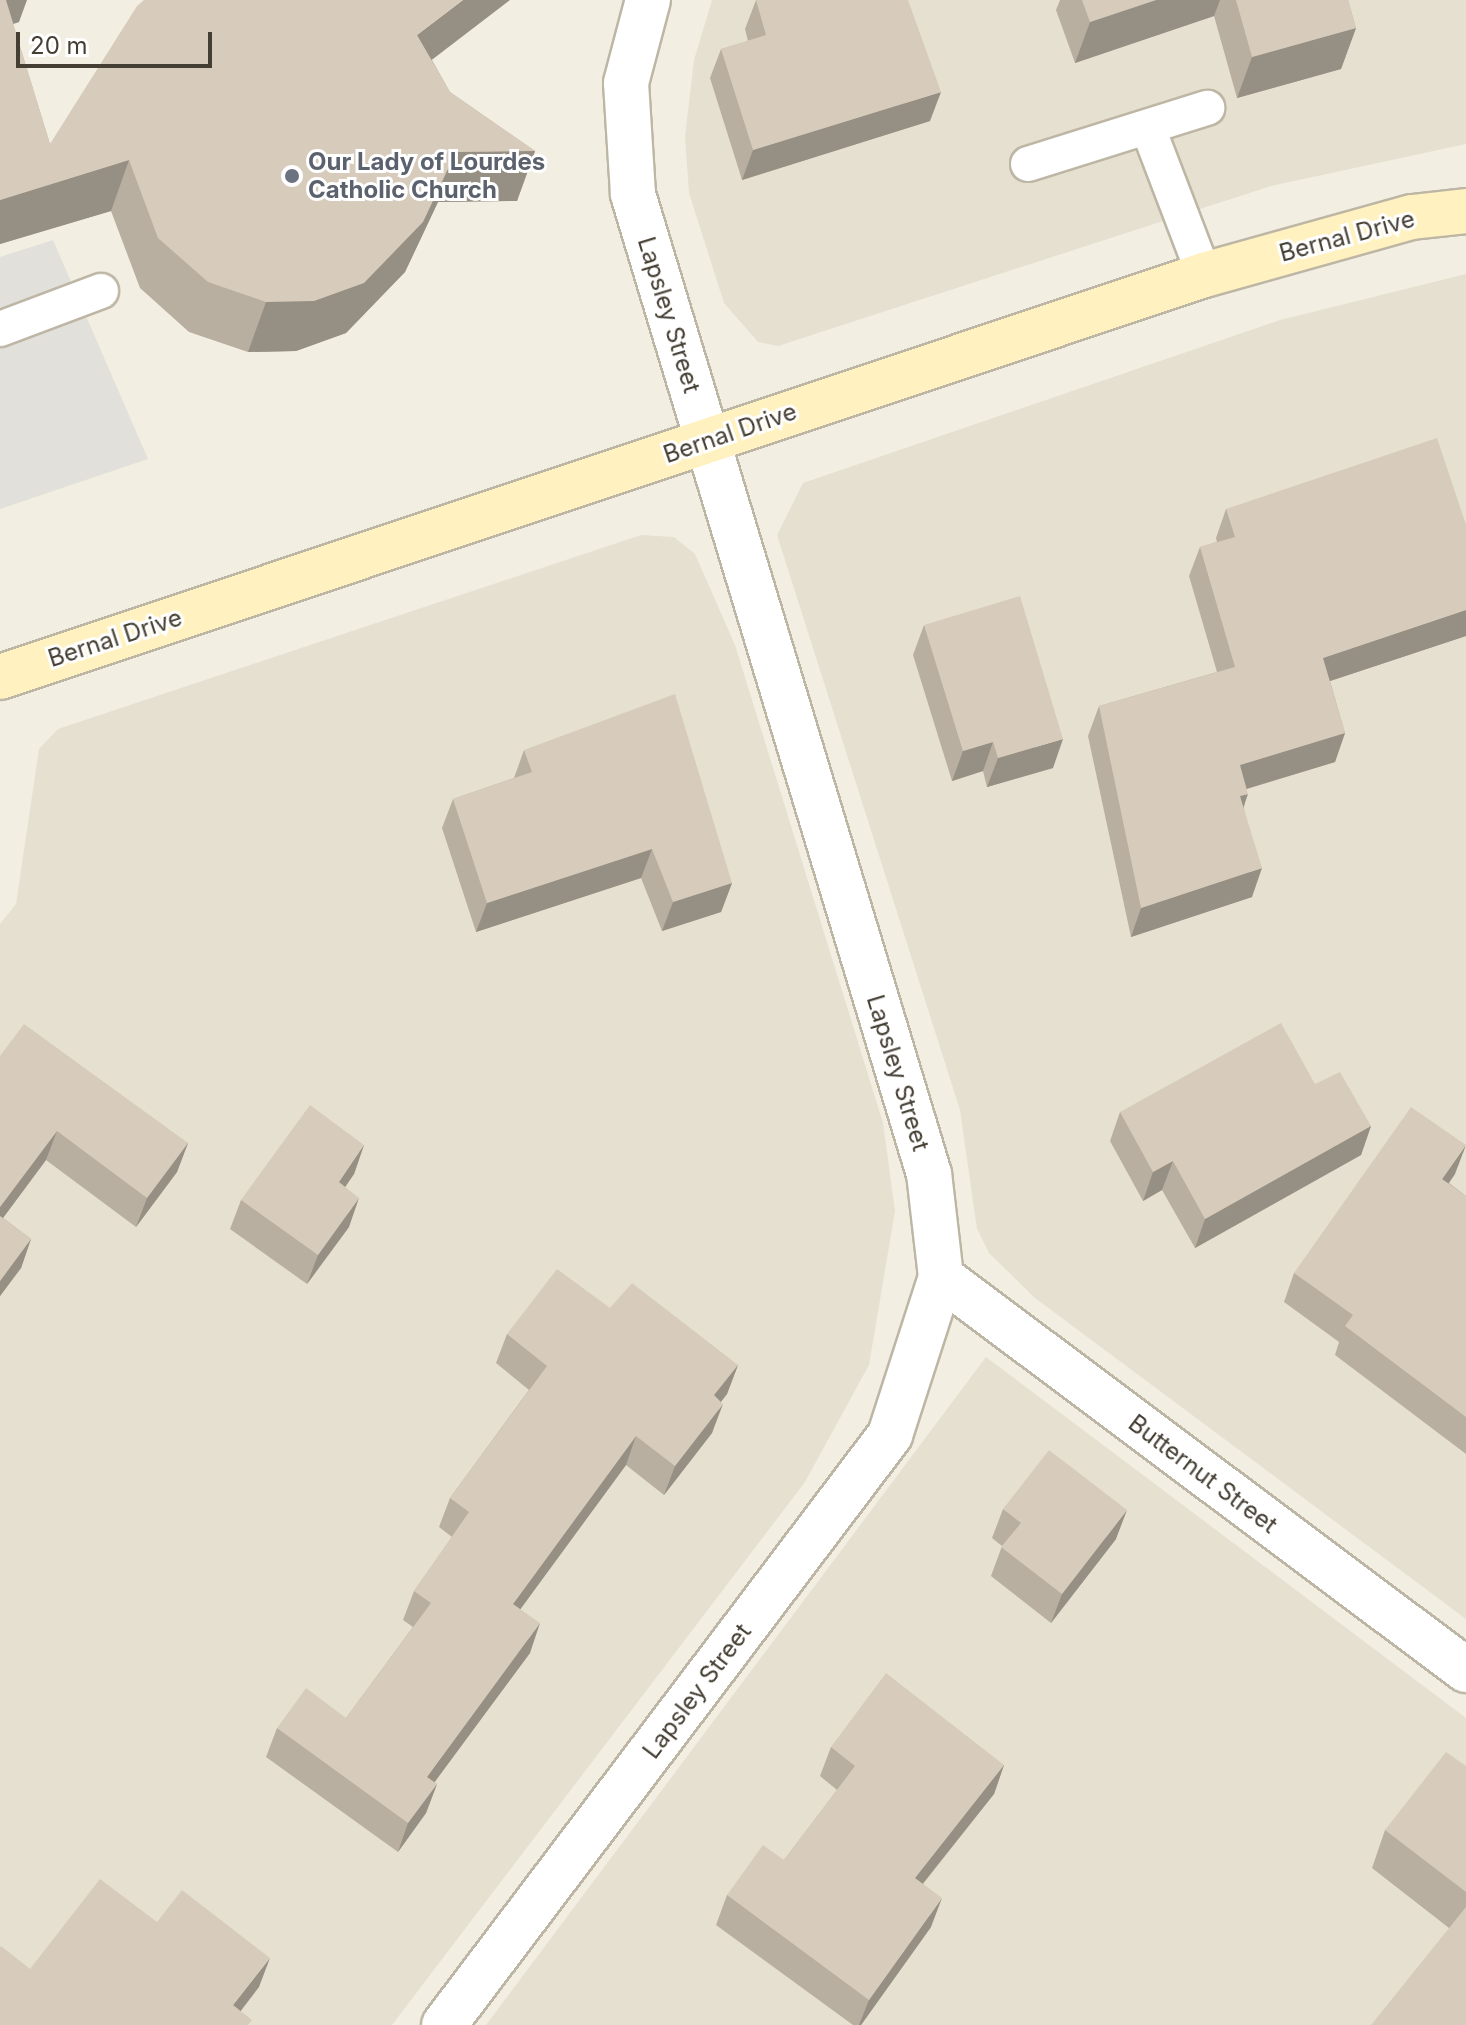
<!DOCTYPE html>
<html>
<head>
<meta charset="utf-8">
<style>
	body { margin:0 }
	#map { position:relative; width:1466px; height:2025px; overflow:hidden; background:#f2eee2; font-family:Inter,sans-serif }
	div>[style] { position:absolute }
	.residential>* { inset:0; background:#e6e0d0 }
	.parking>* { inset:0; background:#e2e0db }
	.roads { filter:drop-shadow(2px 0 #beb6a5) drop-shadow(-2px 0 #beb6a5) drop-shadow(0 2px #beb6a5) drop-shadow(0 -2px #beb6a5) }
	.lane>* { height:34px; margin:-17px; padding:0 17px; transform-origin:17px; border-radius:17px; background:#fff }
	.street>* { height:44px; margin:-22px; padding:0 22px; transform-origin:22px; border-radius:22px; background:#fff }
	.secondary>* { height:44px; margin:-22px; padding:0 22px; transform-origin:22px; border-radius:22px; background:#fff1c0 }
	.wall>* { inset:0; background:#b9afa1 }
	.shaded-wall>* { inset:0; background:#968f83 }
	.building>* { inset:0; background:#d7ccbb }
	.dots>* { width:22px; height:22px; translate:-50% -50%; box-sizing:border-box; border:4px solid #fff; border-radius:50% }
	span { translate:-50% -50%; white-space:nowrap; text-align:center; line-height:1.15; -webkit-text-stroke:6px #fff; paint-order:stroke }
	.worship-label { font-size:24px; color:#5b616d; font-weight:700 }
	.left { translate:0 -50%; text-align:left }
	.street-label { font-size:24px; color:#443e33 }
	.scale { position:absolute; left:16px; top:32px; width:196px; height:36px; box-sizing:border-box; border:4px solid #443e33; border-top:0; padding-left:10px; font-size:24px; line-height:28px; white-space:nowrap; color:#443e33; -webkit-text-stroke:6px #fff; paint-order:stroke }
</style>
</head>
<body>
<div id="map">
	<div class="residential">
		<i style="clip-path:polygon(712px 0,1466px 0,1466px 144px,1271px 186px,778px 346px,758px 342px,724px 303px,689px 193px,685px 137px,694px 60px)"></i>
		<i style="clip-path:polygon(1466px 274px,1466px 1619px,1035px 1298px,989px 1253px,977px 1229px,960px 1110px,777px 535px,803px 483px,1280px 320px)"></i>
		<i style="clip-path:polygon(641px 535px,674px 537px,695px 554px,735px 645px,883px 1123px,895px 1211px,869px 1365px,805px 1482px,392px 2025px,0 2025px,0 924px,16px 904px,39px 749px,58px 729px)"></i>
		<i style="clip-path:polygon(986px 1357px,1466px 1718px,1466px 2025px,486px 2025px)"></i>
	</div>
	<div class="parking">
		<i style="clip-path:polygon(53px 240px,148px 459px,0 509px,0 257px)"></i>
	</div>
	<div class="roads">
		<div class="lane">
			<i style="left:1148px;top:128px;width:157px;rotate:69.1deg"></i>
			<i style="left:1028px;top:164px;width:188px;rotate:-17.4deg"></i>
			<i style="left:0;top:329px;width:108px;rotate:-20.6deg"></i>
		</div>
		<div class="street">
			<i style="left:941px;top:1277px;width:656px;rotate:36.82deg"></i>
			<i style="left:444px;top:2025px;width:740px;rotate:-52.91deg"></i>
			<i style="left:890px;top:1435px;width:166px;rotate:-72.1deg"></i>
			<i style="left:941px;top:1277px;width:104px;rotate:-96.6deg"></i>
			<i style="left:929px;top:1174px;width:1024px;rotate:-106.81deg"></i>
			<i style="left:633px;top:194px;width:111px;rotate:-93.6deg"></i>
			<i style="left:626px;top:83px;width:86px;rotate:-75.2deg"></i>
		</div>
		<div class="secondary">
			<i style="left:0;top:677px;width:1269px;rotate:-18.46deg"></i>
			<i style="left:1204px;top:275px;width:216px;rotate:-15.6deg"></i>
			<i style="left:1412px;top:217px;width:54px;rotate:-6.3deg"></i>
		</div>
	</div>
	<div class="wall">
		<i style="clip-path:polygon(0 0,19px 22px,13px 24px,50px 144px,432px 60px,450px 92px,535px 151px,517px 201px,438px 202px,405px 272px,346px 333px,296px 351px,248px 352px,189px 332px,140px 288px,111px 211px,0 244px)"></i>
		<i style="clip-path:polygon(756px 0,930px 121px,742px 180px,710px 78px,721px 49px,748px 41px,745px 29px)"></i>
		<i style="clip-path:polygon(1060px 0,1348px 0,1356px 28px,1341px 69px,1237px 98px,1214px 16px,1075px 63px,1056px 10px)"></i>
		<i style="clip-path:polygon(1226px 509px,1466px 525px,1466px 636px,1330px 681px,1345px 733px,1335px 762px,1247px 789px,1244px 807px,1252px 897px,1131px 937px,1088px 736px,1099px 706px,1217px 672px,1189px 576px,1200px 547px,1217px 542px,1216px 538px)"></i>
		<i style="clip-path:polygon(924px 625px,1053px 768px,987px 787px,983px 771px,952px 781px,913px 655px)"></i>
		<i style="clip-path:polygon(524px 750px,732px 883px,721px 912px,662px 931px,641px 878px,476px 932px,442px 828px,453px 799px,514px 778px)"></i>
		<i style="clip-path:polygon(0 1056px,188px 1143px,177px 1172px,136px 1227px,46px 1160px,3px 1218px,31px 1239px,21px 1268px,0 1296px)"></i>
		<i style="clip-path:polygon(1315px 1084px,1371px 1126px,1361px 1155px,1195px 1248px,1162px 1190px,1143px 1201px,1110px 1141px,1120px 1112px)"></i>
		<i style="clip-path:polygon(364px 1145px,354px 1174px,345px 1187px,349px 1227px,307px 1284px,230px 1229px,241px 1200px)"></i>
		<i style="clip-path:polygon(1455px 1174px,1449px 1183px,1466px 1196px,1466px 1454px,1335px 1355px,1339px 1342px,1284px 1302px,1294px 1273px)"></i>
		<i style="clip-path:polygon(610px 1308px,738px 1365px,727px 1394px,721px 1402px,712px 1433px,664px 1495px,626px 1465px,520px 1609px,530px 1653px,434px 1782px,437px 1784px,426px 1813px,398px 1852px,266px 1757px,277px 1728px,346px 1718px,413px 1627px,403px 1620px,414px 1591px,452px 1537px,439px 1527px,450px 1498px,529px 1390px,496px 1363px,507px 1334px)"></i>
		<i style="clip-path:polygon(1003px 1509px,1116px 1539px,1051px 1623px,991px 1576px,1002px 1546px,992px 1538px)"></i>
		<i style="clip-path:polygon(831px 1747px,1004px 1765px,994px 1794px,923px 1884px,931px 1927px,861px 2025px,853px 2025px,716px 1925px,727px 1895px,784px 1860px,837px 1790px,820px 1776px)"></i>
		<i style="clip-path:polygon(1466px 1766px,1466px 2025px,1449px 1928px,1372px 1868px,1385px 1830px)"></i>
	</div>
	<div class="shaded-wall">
		<i style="clip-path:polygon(0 0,27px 0,19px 22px,0 28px)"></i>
		<i style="clip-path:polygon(463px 0,510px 0,399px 85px,417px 35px)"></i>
		<i style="clip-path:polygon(1156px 0,1220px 0,1214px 16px,1075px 63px,1090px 22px)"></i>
		<i style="clip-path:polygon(1356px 28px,1341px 69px,1237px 98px,1252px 57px)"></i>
		<i style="clip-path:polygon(941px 92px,930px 121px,742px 180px,753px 150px)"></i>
		<i style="clip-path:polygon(535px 151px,517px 201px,438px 202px,405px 272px,346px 333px,296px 351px,248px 352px,266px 302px,456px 152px)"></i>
		<i style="clip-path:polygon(129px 160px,111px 211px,0 244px,0 200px)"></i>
		<i style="clip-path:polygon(1466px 610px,1466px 636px,1312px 687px,1323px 658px)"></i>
		<i style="clip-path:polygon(1345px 733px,1335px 762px,1229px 794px,1240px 765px)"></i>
		<i style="clip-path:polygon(1063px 739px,1053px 768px,987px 787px,998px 758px)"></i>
		<i style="clip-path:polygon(993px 742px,983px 771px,952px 781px,963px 751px)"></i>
		<i style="clip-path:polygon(1248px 794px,1238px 823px,1240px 796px)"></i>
		<i style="clip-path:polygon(652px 849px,641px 878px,476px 932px,487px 903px)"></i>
		<i style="clip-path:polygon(1262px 868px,1252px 897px,1131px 937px,1141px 908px)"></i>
		<i style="clip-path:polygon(732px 883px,721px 912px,662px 931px,673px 902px)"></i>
		<i style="clip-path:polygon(1371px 1126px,1361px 1155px,1195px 1248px,1205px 1219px)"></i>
		<i style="clip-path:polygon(57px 1131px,46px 1160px,0 1222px,0 1207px)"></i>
		<i style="clip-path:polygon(188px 1143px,177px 1172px,136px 1227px,147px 1198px)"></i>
		<i style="clip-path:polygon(364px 1145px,354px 1174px,328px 1212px,339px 1182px)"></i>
		<i style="clip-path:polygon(1466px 1145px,1455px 1174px,1431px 1208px,1442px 1179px)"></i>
		<i style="clip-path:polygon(1173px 1161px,1162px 1190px,1143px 1201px,1153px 1172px)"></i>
		<i style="clip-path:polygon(359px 1198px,349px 1227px,307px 1284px,318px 1255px)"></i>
		<i style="clip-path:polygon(31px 1239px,21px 1268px,0 1296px,0 1281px)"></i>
		<i style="clip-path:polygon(738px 1365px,727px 1394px,703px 1424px,714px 1395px)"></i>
		<i style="clip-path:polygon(723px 1404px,712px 1433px,664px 1495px,675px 1466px)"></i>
		<i style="clip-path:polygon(636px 1436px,626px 1465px,503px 1633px,513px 1604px)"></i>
		<i style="clip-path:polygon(1127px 1510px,1116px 1539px,1051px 1623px,1062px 1594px)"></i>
		<i style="clip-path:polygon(540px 1623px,530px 1653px,417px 1806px,427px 1777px)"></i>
		<i style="clip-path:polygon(1004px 1765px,994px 1794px,904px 1907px,915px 1878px)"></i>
		<i style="clip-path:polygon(437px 1784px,426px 1813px,398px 1852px,408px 1823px)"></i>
		<i style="clip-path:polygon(942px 1898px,931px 1927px,861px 2025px,859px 2025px,869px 2000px)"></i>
		<i style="clip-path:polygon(270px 1958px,259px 1987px,230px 2025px,233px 2005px)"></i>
	</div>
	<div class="building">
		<i style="clip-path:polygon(0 0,6px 0,50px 144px,137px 6px,144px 0,463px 0,417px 35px,450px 92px,535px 151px,456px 152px,423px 222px,364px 283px,314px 301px,266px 302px,208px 282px,158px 238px,129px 160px,0 200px)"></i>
		<i style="clip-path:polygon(756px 0,908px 0,941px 92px,753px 150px,721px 49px,766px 35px)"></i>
		<i style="clip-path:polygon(1082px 0,1156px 0,1090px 22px)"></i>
		<i style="clip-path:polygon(1236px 0,1348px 0,1356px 28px,1252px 57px)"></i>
		<i style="clip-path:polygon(1437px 438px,1466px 525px,1466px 610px,1323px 658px,1345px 733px,1240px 765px,1248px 794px,1240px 796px,1262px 868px,1141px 908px,1099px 706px,1235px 667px,1200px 547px,1235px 537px,1226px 509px)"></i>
		<i style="clip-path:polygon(1020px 596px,1063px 739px,998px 758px,993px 742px,963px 751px,924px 625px)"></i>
		<i style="clip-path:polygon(675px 694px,732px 883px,673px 902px,652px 849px,487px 903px,453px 799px,532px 772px,524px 750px)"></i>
		<i style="clip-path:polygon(1281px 1023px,1315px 1084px,1340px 1072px,1371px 1126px,1205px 1219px,1173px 1161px,1153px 1172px,1120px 1112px)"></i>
		<i style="clip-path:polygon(24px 1024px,188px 1143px,147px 1198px,57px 1131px,0 1207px,0 1056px)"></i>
		<i style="clip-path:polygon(310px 1105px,364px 1145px,339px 1182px,359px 1198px,318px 1255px,241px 1200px)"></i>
		<i style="clip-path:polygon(1411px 1107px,1466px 1145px,1442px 1179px,1466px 1196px,1466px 1417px,1345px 1326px,1353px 1315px,1294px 1273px)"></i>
		<i style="clip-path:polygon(0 1216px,31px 1239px,0 1281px)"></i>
		<i style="clip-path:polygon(557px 1269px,610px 1308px,632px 1283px,738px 1365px,714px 1395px,723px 1404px,675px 1466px,636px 1436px,513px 1604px,540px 1623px,427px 1777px,437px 1784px,408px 1823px,277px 1728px,306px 1688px,346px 1718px,431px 1603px,414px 1591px,469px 1512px,450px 1498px,547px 1366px,507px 1334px)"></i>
		<i style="clip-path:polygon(1049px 1450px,1127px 1510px,1062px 1594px,1001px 1547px,1021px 1523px,1003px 1509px)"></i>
		<i style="clip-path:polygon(886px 1673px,1004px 1765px,915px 1878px,942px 1898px,869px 2000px,727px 1895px,763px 1845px,784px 1860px,855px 1766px,831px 1747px)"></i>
		<i style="clip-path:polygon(1446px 1752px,1466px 1766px,1466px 1892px,1385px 1830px)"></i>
		<i style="clip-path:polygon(100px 1879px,157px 1922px,182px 1890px,270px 1958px,233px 2005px,252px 2020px,248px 2025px,0 2025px,0 1947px,1px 1946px,30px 1969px)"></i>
		<i style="clip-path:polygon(1466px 1907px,1466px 2025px,1371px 2025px)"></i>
	</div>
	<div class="dots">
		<i style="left:292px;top:176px;background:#6b7280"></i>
	</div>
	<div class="worship-label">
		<span class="left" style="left:308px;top:176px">Our Lady of Lourdes<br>Catholic Church</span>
	</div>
	<div class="street-label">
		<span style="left:1347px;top:236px;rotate:-15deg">Bernal Drive</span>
		<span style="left:669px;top:315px;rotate:73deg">Lapsley Street</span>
		<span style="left:730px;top:433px;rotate:-19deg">Bernal Drive</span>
		<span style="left:115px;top:638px;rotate:-18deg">Bernal Drive</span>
		<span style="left:898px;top:1073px;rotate:73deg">Lapsley Street</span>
		<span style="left:1203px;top:1474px;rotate:37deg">Butternut Street</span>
		<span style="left:697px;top:1691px;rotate:-53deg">Lapsley Street</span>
	</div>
	<div class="scale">20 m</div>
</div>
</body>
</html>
